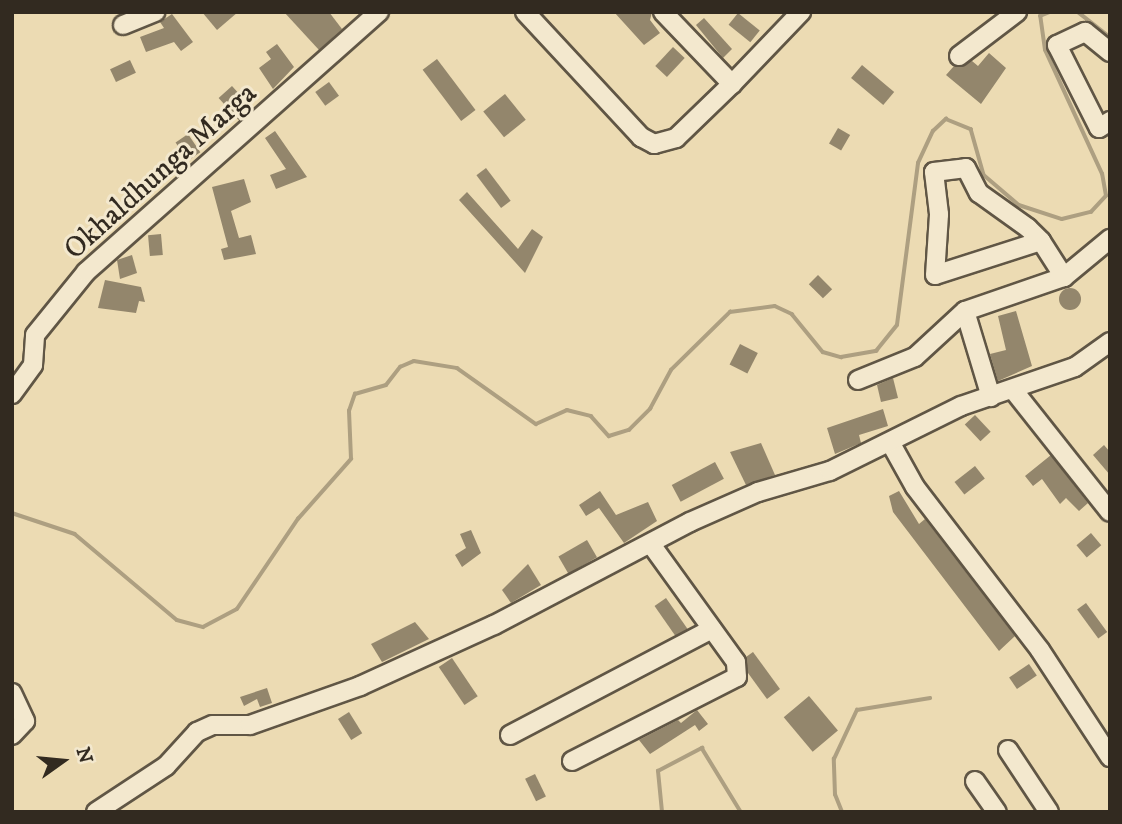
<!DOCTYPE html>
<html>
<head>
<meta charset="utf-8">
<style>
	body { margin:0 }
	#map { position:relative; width:1122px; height:824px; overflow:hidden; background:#ecdbb3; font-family:"IM FELL DW Pica",serif }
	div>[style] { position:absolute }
	.stream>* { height:3.5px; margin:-1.75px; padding:0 1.75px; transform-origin:1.75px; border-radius:1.75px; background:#ad9f81 }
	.building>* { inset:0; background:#93866c; transform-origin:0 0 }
	.round { border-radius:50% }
	.roads { filter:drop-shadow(2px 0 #605645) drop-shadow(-2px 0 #605645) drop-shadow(0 2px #605645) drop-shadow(0 -2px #605645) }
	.minor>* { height:18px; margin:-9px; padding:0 9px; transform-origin:9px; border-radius:9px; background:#f3e8ce }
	span { translate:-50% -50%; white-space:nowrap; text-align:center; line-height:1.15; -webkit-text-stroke:6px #f3e8ce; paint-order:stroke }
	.street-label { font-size:30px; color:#322a20 }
	.frame { position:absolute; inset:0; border:14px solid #322a20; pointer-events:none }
	.north { position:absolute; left:28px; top:726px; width:70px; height:70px; -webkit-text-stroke:5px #f3e8ce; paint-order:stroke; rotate:75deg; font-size:19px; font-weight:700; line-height:28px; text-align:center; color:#322a20 }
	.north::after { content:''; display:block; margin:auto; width:24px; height:32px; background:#322a20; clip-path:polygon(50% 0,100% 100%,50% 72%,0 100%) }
</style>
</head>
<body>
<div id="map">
	<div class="stream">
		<i style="left:1078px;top:12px;width:41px;rotate:38deg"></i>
		<i style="left:12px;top:513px;width:66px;rotate:18.4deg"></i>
		<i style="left:75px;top:534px;width:133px;rotate:40.1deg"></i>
		<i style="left:177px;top:620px;width:27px;rotate:15deg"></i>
		<i style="left:203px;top:627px;width:38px;rotate:-28deg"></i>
		<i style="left:237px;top:609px;width:109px;rotate:-55.9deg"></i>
		<i style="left:298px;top:519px;width:80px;rotate:-48.5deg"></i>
		<i style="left:351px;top:459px;width:48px;rotate:-92.4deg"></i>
		<i style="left:349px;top:411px;width:18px;rotate:-71deg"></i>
		<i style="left:355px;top:394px;width:32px;rotate:-16deg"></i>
		<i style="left:386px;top:385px;width:23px;rotate:-52deg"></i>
		<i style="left:400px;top:367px;width:15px;rotate:-23deg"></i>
		<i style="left:414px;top:361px;width:44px;rotate:9.2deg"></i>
		<i style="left:457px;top:368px;width:97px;rotate:35.3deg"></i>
		<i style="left:536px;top:424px;width:34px;rotate:-24deg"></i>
		<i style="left:567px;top:410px;width:25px;rotate:14deg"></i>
		<i style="left:591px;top:416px;width:27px;rotate:48deg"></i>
		<i style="left:609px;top:436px;width:21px;rotate:-17deg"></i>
		<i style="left:629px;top:430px;width:30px;rotate:-45deg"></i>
		<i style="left:650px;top:409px;width:44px;rotate:-61.7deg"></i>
		<i style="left:671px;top:370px;width:83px;rotate:-44.5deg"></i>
		<i style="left:730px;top:312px;width:45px;rotate:-7.6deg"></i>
		<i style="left:775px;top:306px;width:19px;rotate:25deg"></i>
		<i style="left:792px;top:314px;width:49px;rotate:50.8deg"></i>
		<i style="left:823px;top:352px;width:19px;rotate:16deg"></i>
		<i style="left:841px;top:357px;width:36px;rotate:-10deg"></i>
		<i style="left:876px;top:351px;width:33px;rotate:-51deg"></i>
		<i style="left:897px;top:325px;width:163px;rotate:-82.6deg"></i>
		<i style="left:918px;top:163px;width:35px;rotate:-65deg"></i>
		<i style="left:933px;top:131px;width:18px;rotate:-43deg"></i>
		<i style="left:946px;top:119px;width:27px;rotate:22deg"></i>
		<i style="left:971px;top:129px;width:48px;rotate:74.2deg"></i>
		<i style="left:984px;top:175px;width:46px;rotate:40.6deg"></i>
		<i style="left:1019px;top:205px;width:45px;rotate:18deg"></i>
		<i style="left:1062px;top:219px;width:30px;rotate:-14deg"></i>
		<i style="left:1091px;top:212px;width:22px;rotate:-47deg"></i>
		<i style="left:1106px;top:196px;width:22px;rotate:-100deg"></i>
		<i style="left:1102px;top:174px;width:136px;rotate:-114.7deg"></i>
		<i style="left:1045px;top:50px;width:34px;rotate:-98deg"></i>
		<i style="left:1040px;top:16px;width:11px;rotate:-22deg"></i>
		<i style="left:662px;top:812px;width:41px;rotate:-95.6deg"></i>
		<i style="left:658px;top:771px;width:50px;rotate:-27.6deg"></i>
		<i style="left:702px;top:748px;width:75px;rotate:58.6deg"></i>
		<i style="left:842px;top:812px;width:18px;rotate:-112deg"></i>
		<i style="left:835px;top:795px;width:36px;rotate:-92deg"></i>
		<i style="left:834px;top:759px;width:54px;rotate:-64.9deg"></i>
		<i style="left:857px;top:710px;width:74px;rotate:-9.3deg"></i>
	</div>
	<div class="building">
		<i style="clip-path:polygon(202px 12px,238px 12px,217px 30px)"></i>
		<i style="clip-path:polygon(284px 12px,329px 12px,342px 29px,319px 50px)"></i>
		<i style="clip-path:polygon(614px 12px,652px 12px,650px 20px,660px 33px,644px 45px)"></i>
		<i style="left:738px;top:13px;width:28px;height:15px;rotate:39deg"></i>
		<i style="clip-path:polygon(172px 14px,193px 42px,181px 51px,174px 42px,146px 52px,140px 37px,164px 28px,160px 22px)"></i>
		<i style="clip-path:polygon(704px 18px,732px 49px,723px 58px,696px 25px)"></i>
		<i style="clip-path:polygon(277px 44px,294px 67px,273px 89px,259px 68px,271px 59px,266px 52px)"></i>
		<i style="left:673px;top:47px;width:16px;height:26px;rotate:43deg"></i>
		<i style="clip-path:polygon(989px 53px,1006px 68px,981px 104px,946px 75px,954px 66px,972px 61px,978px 66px)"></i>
		<i style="left:437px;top:59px;width:64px;height:18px;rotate:53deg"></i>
		<i style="left:130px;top:60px;width:14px;height:22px;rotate:65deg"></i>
		<i style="left:862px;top:65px;width:42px;height:17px;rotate:40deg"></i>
		<i style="left:329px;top:82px;width:17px;height:17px;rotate:54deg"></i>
		<i style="left:232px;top:86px;width:30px;height:18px;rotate:48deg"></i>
		<i style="left:505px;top:94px;width:33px;height:28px;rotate:51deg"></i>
		<i style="left:838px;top:128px;width:14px;height:18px;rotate:30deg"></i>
		<i style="clip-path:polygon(275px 131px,307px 177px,276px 189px,270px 175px,286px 169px,265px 138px)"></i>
		<i style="left:188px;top:134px;width:22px;height:15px;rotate:56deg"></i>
		<i style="left:486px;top:168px;width:41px;height:12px;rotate:53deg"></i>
		<i style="clip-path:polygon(244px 179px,251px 202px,231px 211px,239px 238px,251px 235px,256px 254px,224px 260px,221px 249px,228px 247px,212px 187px)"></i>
		<i style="clip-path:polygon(467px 192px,518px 249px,532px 229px,543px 237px,525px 273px,459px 200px)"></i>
		<i style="left:161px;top:234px;width:21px;height:13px;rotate:85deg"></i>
		<i style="clip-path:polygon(132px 255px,137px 273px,120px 279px,117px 260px)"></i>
		<i style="left:818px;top:275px;width:20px;height:13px;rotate:45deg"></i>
		<i style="clip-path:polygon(105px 280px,141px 287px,145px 302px,139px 301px,136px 313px,98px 308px)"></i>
		<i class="round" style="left:1059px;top:288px;width:22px;height:22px"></i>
		<i style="clip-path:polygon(1016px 311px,1032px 366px,998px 381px,990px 354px,1006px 350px,998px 316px)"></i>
		<i style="left:740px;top:344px;width:20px;height:23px;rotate:27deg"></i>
		<i style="clip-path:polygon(893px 378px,898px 398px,881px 402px,877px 385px)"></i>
		<i style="clip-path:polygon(883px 409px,888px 426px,859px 435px,861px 443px,835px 454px,827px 428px)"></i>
		<i style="left:975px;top:415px;width:23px;height:14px;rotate:47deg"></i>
		<i style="clip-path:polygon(761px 443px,775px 475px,746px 485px,730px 452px)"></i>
		<i style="clip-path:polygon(1104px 445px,1110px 452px,1110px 475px,1093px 455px)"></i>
		<i style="clip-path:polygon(1051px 455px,1088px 503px,1079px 511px,1066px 498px,1060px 504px,1042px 479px,1033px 486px,1025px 476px)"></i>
		<i style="left:715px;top:462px;width:19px;height:49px;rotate:62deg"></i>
		<i style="left:975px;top:466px;width:16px;height:26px;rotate:52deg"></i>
		<i style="clip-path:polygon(600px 491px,616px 515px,648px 502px,657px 521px,624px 543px,599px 508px,586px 516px,579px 505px)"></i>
		<i style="clip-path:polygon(899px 491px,919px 524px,925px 519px,1015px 636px,999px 651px,893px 512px,889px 496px)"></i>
		<i style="clip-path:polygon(471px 530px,481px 553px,462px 567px,455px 555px,466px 548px,460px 534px)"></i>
		<i style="left:1091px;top:533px;width:16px;height:19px;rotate:50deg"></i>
		<i style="left:587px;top:540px;width:20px;height:33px;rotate:60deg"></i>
		<i style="clip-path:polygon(528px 564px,541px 585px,511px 603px,502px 590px)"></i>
		<i style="left:666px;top:598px;width:38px;height:14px;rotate:55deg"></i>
		<i style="left:1086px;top:603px;width:36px;height:11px;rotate:54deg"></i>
		<i style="clip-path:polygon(415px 622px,429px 639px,382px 662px,371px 644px)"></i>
		<i style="clip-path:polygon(753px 652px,780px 689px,767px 699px,748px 673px,746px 657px)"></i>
		<i style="left:452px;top:658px;width:46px;height:16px;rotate:56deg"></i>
		<i style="left:1029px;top:664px;width:14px;height:24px;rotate:56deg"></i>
		<i style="clip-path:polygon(267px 688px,272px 703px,260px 707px,257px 699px,244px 706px,240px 697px)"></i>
		<i style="left:809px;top:696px;width:45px;height:33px;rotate:50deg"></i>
		<i style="clip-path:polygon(697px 710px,708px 724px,699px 731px,695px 725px,650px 754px,639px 740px,678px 720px,681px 723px)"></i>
		<i style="left:349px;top:712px;width:25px;height:13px;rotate:58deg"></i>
		<i style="left:535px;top:774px;width:25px;height:11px;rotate:64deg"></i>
	</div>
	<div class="roads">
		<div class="minor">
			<i style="left:525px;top:12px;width:171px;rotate:47.1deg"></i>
			<i style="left:641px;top:137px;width:15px;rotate:28deg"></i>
			<i style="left:654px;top:144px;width:23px;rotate:-15deg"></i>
			<i style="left:676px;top:138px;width:78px;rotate:-44deg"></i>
			<i style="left:663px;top:12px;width:100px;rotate:46.2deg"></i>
			<i style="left:732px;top:84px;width:100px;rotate:-46.2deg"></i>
			<i style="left:123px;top:25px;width:35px;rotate:-22deg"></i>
			<i style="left:1110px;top:52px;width:32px;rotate:-141deg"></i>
			<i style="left:1085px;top:32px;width:31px;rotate:155deg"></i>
			<i style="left:1057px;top:45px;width:93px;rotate:63.2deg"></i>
			<i style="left:1099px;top:128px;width:13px;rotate:-32deg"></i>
			<i style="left:959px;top:56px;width:73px;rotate:-37.2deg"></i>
			<i style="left:1041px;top:241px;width:111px;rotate:162.2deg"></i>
			<i style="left:935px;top:275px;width:61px;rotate:-86.2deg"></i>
			<i style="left:939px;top:214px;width:42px;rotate:-96.8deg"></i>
			<i style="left:934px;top:172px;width:32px;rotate:-7deg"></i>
			<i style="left:966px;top:168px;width:28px;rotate:63deg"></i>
			<i style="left:979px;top:193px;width:60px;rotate:35.5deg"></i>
			<i style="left:1028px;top:228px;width:18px;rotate:45deg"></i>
			<i style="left:1041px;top:241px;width:43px;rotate:57.4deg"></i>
			<i style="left:1064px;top:277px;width:60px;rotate:-39.6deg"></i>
			<i style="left:965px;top:311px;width:90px;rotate:73.2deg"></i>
			<i style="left:858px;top:380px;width:61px;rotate:-22deg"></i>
			<i style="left:915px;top:357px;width:68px;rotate:-42.6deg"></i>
			<i style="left:965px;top:311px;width:105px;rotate:-19deg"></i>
			<i style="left:1014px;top:391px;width:154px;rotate:51.6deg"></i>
			<i style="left:12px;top:394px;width:36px;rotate:-54deg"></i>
			<i style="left:33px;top:365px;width:30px;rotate:-86deg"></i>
			<i style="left:35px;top:335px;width:81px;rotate:-51deg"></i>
			<i style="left:86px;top:272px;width:392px;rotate:-41.6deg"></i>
			<i style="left:890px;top:442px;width:51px;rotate:60.9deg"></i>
			<i style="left:915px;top:487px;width:205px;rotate:52.5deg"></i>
			<i style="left:1040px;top:650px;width:128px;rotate:56.8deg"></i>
			<i style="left:12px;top:693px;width:31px;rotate:65deg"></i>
			<i style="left:25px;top:721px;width:19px;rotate:133deg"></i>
			<i style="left:510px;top:735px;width:228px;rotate:-27.7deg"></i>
			<i style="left:1008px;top:750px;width:74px;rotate:56.5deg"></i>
			<i style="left:572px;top:761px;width:185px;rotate:-27deg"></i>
			<i style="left:737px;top:677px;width:15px;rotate:-94deg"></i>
			<i style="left:736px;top:662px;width:145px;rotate:-125.8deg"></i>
			<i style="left:975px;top:781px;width:38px;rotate:55deg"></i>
			<i style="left:96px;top:812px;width:84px;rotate:-33.3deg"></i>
			<i style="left:166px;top:766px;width:46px;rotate:-47.6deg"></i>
			<i style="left:197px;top:732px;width:17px;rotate:-24deg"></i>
			<i style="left:213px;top:725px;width:37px"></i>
			<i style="left:250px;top:725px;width:117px;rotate:-19.5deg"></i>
			<i style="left:360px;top:686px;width:147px;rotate:-24.5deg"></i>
			<i style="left:494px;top:625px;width:221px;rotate:-27.7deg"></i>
			<i style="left:690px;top:522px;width:74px;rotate:-23.8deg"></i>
			<i style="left:758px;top:492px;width:75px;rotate:-16.3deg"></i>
			<i style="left:830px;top:471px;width:146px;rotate:-26.4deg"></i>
			<i style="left:961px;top:406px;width:120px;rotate:-18.9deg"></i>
			<i style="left:1075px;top:367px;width:43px;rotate:-35.5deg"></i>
		</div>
	</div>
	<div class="street-label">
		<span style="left:161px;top:172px;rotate:-42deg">Okhaldhunga Marga</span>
	</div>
	<div class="frame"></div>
	<div class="north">N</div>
</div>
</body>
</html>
